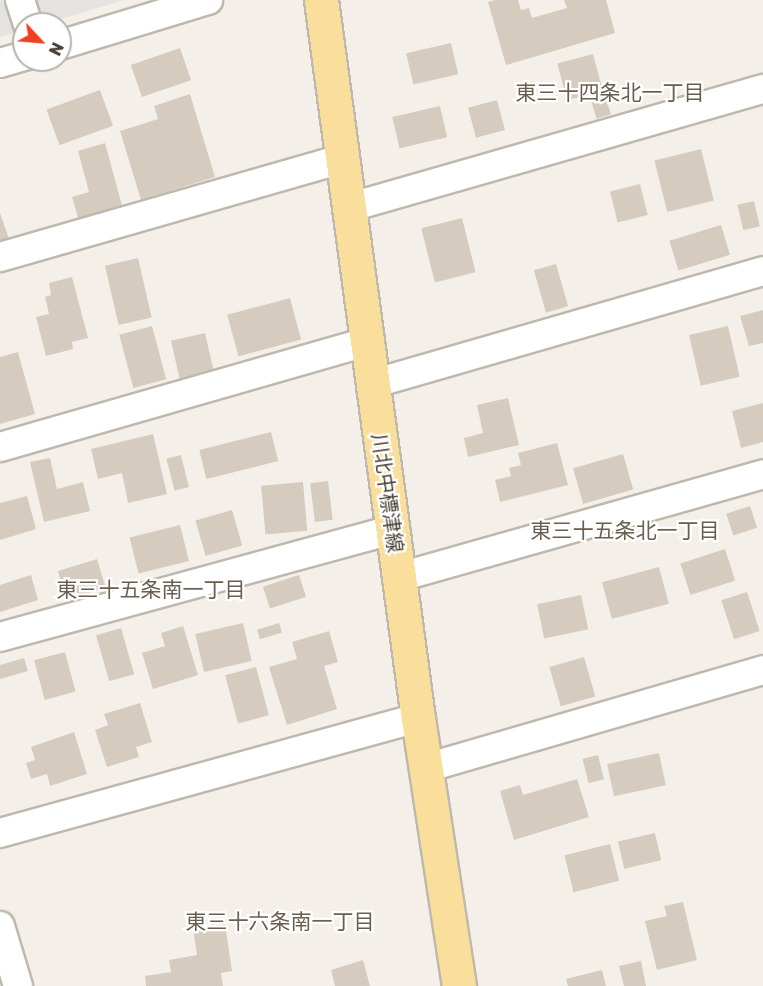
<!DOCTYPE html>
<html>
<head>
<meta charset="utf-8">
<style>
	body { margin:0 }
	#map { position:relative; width:763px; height:986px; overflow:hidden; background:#f4f0e9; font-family:"Golos Text","Noto Sans JP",sans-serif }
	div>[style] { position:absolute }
	.parking>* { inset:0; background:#e5e3e0 }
	.building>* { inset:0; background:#d5ccbf; transform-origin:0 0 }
	.roads { filter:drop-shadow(2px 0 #bfb8ac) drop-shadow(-2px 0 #bfb8ac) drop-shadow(0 2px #bfb8ac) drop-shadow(0 -2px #bfb8ac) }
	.minor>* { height:28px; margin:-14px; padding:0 14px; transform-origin:14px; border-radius:14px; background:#fff }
	.major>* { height:33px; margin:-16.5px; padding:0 16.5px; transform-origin:16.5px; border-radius:16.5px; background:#fade9b }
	span { translate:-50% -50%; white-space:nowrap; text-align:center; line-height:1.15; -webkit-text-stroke:4.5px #fff; paint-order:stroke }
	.street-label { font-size:20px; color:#474137 }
	.neighbourhood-label { font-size:21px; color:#695e4f }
	.north { position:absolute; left:12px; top:12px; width:60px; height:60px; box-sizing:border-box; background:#fff; border:2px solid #b5b3af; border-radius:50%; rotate:116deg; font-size:16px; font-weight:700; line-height:24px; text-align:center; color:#474137 }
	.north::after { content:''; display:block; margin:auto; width:21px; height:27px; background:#f13f22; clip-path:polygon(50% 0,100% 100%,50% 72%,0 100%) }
</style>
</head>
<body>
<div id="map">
	<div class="parking">
		<i style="clip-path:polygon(0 0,124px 0,44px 24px,24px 24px,24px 30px,0 37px)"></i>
	</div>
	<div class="building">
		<i style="clip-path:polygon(495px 0,518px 0,521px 10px,529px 8px,532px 18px,567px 8px,564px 0,606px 0,615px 33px,506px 65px,488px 2px)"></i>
		<i style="left:451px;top:43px;width:32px;height:46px;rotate:77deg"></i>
		<i style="left:180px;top:48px;width:34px;height:52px;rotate:71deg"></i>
		<i style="left:593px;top:54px;width:38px;height:37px;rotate:75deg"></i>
		<i style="left:100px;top:90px;width:38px;height:57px;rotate:70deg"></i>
		<i style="clip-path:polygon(190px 94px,215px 177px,141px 200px,120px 131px,158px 119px,154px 106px)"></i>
		<i style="left:606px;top:98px;width:17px;height:15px;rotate:73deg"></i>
		<i style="left:497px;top:100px;width:31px;height:30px;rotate:75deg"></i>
		<i style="left:440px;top:106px;width:32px;height:49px;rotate:77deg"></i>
		<i style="clip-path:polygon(105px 143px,123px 209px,79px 221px,72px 197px,89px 192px,78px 151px)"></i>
		<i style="left:701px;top:149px;width:53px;height:48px;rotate:76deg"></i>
		<i style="left:640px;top:184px;width:32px;height:31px;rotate:76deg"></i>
		<i style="left:754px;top:201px;width:26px;height:17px;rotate:77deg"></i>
		<i style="clip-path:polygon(0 213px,9px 239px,0 242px)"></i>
		<i style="left:462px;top:218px;width:56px;height:42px;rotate:76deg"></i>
		<i style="left:721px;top:225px;width:31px;height:54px;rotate:73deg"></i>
		<i style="left:138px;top:258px;width:61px;height:34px;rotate:77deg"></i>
		<i style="left:556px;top:264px;width:44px;height:23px;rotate:74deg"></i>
		<i style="clip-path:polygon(72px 277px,88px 338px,72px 342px,73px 349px,46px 356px,36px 317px,49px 314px,45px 297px,51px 295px,49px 283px)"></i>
		<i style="left:290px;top:298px;width:43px;height:65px;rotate:75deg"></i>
		<i style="clip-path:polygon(763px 310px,763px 343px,749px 346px,740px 316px)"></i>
		<i style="left:152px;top:326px;width:55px;height:34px;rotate:75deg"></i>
		<i style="left:728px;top:326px;width:52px;height:40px;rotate:77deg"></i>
		<i style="left:205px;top:333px;width:41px;height:35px;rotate:77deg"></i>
		<i style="clip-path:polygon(18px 352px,35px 414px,0 424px,0 357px)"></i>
		<i style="clip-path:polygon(508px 398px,519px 445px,468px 457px,464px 438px,483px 433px,477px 405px)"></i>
		<i style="clip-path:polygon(763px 403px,763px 442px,741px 448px,732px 411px)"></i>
		<i style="left:271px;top:432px;width:30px;height:74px;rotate:76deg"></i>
		<i style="clip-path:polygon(153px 434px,167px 494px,128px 503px,122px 473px,98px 479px,91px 449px)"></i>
		<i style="clip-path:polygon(557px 443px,568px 485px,500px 502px,495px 480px,511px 476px,509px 468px,521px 465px,518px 453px)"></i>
		<i style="left:623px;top:454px;width:37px;height:52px;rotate:74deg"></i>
		<i style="left:181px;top:455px;width:33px;height:15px;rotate:76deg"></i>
		<i style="clip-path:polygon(50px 458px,57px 489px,83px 482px,90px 511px,44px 522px,30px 462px)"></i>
		<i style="left:328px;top:481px;width:39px;height:18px;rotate:83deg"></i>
		<i style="left:303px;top:482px;width:49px;height:42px;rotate:85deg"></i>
		<i style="clip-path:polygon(27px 496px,36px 529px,0 540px,0 503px)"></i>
		<i style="left:750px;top:506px;width:23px;height:25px;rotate:72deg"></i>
		<i style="left:232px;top:510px;width:37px;height:38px;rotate:74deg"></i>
		<i style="left:180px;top:525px;width:37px;height:52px;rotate:76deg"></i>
		<i style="left:725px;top:549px;width:33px;height:47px;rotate:72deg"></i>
		<i style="left:97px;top:559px;width:30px;height:41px;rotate:73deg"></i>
		<i style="left:659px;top:567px;width:38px;height:59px;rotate:75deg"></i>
		<i style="clip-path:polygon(31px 575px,38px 600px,0 612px,0 585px)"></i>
		<i style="left:299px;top:575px;width:23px;height:38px;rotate:72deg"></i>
		<i style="left:747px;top:592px;width:41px;height:27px;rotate:72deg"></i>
		<i style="left:581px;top:595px;width:35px;height:45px;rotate:78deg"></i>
		<i style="left:243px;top:623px;width:39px;height:49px;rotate:77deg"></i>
		<i style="left:279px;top:623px;width:10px;height:23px;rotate:73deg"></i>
		<i style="clip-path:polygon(183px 626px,198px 675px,153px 689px,142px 653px,165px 646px,161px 633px)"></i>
		<i style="left:121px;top:628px;width:48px;height:26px;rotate:74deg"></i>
		<i style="clip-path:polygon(329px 631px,338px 662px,324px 666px,337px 709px,287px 725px,269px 667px,297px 659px,292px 642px)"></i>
		<i style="left:65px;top:652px;width:41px;height:32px;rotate:75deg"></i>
		<i style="left:584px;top:657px;width:41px;height:36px;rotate:74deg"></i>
		<i style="clip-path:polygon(24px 658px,28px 671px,0 679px,0 665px)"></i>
		<i style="left:256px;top:667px;width:50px;height:32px;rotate:75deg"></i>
		<i style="clip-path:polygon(140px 703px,152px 742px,136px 747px,139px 757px,107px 767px,95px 730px,108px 725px,104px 714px)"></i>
		<i style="clip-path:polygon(74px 732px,87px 774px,50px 786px,47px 774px,31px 779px,26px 763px,35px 760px,31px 747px)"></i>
		<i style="left:659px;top:753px;width:33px;height:53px;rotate:78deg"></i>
		<i style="left:598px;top:755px;width:25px;height:16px;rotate:76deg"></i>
		<i style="clip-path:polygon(577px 779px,589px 817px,514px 840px,500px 791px,520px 785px,523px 795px)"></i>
		<i style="left:655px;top:833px;width:28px;height:38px;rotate:77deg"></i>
		<i style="left:610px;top:844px;width:38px;height:47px;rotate:76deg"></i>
		<i style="clip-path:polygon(683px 902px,697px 960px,657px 970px,645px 921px,667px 916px,664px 906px)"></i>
		<i style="clip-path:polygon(225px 924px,232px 971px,221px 973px,223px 986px,146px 986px,145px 976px,171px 972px,169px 960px,197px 955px,193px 929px)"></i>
		<i style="clip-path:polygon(363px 960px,370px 986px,335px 986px,331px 970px)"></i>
		<i style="clip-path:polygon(641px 961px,646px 986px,624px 986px,619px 966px)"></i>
		<i style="clip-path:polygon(602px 970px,606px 986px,568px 986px,566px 979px)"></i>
	</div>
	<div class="roads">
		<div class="minor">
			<i style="left:20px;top:0;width:25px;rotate:72deg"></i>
			<i style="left:60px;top:45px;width:155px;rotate:-16.9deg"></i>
			<i style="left:0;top:63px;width:25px;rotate:-16deg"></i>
			<i style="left:351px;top:207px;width:429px;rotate:-16deg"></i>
			<i style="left:0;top:257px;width:355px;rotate:-16deg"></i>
			<i style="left:372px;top:384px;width:407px;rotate:-16.1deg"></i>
			<i style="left:0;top:447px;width:381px;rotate:-16deg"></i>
			<i style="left:400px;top:577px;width:377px;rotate:-15.8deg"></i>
			<i style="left:0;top:637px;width:406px;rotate:-15.3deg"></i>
			<i style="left:426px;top:768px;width:351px;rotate:-16.2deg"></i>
			<i style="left:0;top:833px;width:434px;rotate:-15.4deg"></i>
			<i style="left:0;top:926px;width:63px;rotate:73.3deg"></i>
		</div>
		<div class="major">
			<i style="left:321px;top:0;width:725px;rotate:82.31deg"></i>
			<i style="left:418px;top:718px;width:271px;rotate:81.3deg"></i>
		</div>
	</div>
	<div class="street-label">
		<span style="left:388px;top:493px;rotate:82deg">川北中標津線</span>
	</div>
	<div class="neighbourhood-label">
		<span style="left:610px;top:92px">東三十四条北一丁目</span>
		<span style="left:625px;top:530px">東三十五条北一丁目</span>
		<span style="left:151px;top:589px">東三十五条南一丁目</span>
		<span style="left:280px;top:921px">東三十六条南一丁目</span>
	</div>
	<div class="north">N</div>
</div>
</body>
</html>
